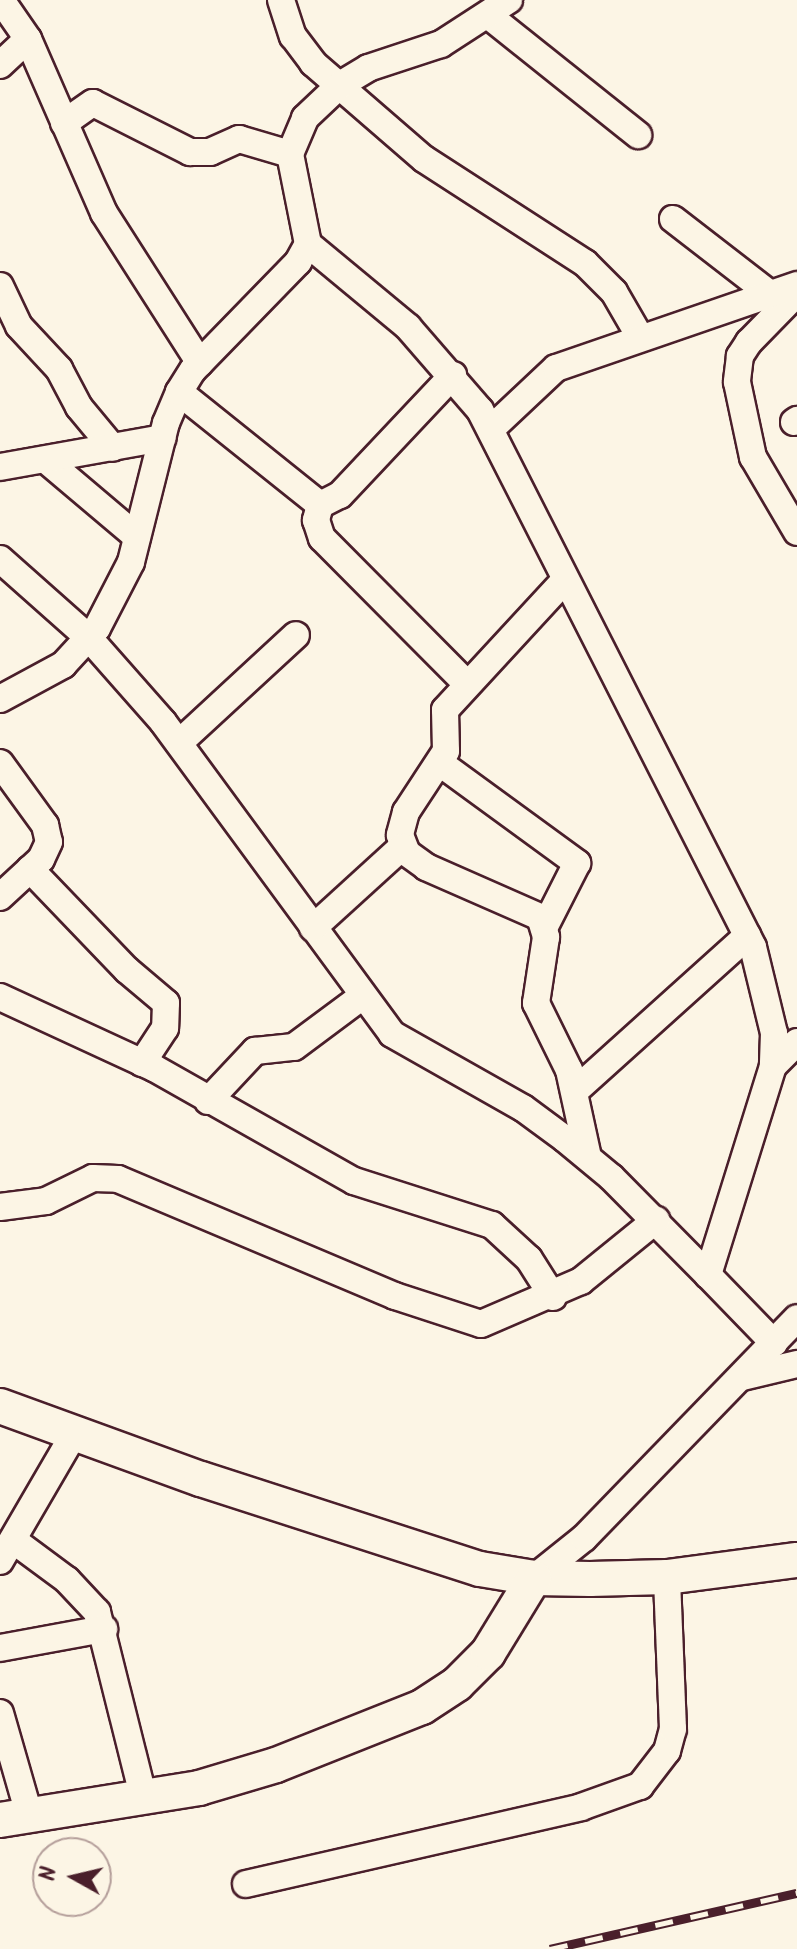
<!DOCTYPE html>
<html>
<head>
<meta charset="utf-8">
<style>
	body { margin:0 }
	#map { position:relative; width:797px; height:1949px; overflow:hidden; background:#fcf5e5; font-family:Kalam,sans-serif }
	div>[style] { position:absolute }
	.roads { filter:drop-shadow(2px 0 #4a1f2b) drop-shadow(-2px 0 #4a1f2b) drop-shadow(0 2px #4a1f2b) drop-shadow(0 -2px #4a1f2b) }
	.minor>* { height:26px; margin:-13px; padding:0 13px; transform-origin:13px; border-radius:13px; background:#fcf5e5 }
	.major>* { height:34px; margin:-17px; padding:0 17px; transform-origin:17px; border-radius:17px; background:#fcf5e5 }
	.rail>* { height:9px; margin-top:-4.5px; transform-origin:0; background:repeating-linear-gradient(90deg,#fcf5e5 0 18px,#4a1f2b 0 36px); box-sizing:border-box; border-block:2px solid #4a1f2b }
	span { translate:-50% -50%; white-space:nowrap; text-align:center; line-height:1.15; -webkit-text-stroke:8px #fcf5e5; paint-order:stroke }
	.north { position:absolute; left:32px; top:1837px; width:80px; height:80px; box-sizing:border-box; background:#fcf5e5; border:2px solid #b59f9b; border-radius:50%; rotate:278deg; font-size:22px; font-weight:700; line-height:32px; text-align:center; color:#4a1f2b }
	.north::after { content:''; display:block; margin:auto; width:28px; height:36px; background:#4a1f2b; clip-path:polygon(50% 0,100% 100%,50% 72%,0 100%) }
</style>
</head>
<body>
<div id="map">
	<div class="roads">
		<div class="minor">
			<i style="left:1px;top:0;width:47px;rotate:55.3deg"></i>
			<i style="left:28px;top:39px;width:190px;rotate:66.4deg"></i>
			<i style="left:104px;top:213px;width:178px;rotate:57.4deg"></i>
			<i style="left:281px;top:0;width:38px;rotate:72deg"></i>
			<i style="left:293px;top:36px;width:34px;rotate:53deg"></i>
			<i style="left:313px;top:63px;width:147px;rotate:40.9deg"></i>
			<i style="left:424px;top:159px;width:192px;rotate:32.9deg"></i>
			<i style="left:585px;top:263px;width:41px;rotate:45deg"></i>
			<i style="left:614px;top:292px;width:52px;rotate:60deg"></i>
			<i style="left:489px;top:16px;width:191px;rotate:38.6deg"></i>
			<i style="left:0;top:65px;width:38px;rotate:-43deg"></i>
			<i style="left:64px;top:123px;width:35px;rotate:-35deg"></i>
			<i style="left:93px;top:103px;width:109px;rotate:26.8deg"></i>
			<i style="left:190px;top:152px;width:20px"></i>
			<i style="left:210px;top:152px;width:32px;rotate:-24deg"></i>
			<i style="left:239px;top:139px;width:53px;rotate:16.4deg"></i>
			<i style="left:673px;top:219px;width:123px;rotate:37.7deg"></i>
			<i style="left:308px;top:244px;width:130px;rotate:39.7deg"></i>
			<i style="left:408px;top:327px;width:110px;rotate:49.1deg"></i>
			<i style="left:480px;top:410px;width:602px;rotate:63.05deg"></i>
			<i style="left:753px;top:947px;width:89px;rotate:76.3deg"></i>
			<i style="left:774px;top:1033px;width:33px;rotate:92deg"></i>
			<i style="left:773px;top:1066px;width:219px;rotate:107.3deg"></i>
			<i style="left:708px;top:1275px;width:95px;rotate:45.9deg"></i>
			<i style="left:0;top:286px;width:44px;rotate:64.6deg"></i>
			<i style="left:19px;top:326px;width:59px;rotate:47.1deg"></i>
			<i style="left:59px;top:369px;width:43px;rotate:62.2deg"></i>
			<i style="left:79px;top:407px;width:53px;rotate:50.3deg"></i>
			<i style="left:797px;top:293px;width:69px;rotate:134.4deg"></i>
			<i style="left:749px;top:342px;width:17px;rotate:123deg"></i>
			<i style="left:740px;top:356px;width:26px;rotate:97deg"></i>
			<i style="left:737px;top:382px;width:77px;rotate:78deg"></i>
			<i style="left:753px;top:457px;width:87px;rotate:59.6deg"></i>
			<i style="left:179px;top:392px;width:181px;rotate:38.7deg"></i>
			<i style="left:320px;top:505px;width:22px;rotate:-27deg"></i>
			<i style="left:340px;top:495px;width:165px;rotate:-46.7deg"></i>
			<i style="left:794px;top:422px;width:4px;rotate:-34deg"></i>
			<i style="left:491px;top:429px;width:89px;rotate:-43.2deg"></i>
			<i style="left:556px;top:368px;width:255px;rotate:-19deg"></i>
			<i style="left:46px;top:460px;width:119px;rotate:40.2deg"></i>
			<i style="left:0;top:467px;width:165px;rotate:-10.1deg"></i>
			<i style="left:320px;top:505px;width:16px;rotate:105deg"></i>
			<i style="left:316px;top:520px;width:19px;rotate:72deg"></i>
			<i style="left:322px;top:538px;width:206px;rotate:45.2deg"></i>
			<i style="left:0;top:559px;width:119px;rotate:41.6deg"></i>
			<i style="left:89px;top:638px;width:112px;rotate:48.6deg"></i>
			<i style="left:163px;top:722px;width:387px;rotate:53.7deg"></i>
			<i style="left:392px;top:1034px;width:150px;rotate:29.5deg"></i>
			<i style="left:523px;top:1108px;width:52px;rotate:36.4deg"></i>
			<i style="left:565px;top:1139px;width:60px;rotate:39.6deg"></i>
			<i style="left:611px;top:1177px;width:138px;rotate:45.3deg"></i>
			<i style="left:563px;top:582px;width:174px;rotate:132.7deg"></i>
			<i style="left:445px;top:710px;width:41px;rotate:88.6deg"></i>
			<i style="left:446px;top:751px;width:73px;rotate:123.3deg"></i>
			<i style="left:406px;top:812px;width:24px;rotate:105deg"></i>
			<i style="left:400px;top:835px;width:19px;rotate:69deg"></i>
			<i style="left:407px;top:853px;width:24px;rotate:36deg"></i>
			<i style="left:426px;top:867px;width:124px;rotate:23.7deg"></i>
			<i style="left:540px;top:917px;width:21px;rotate:73deg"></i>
			<i style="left:546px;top:937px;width:67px;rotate:98.6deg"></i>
			<i style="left:536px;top:1003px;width:75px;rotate:63.8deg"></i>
			<i style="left:569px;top:1070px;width:89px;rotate:77.7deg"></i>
			<i style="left:0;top:699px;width:72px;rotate:-28.4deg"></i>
			<i style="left:63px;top:665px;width:50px;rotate:-47.4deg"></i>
			<i style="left:97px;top:628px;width:74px;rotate:-62.7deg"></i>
			<i style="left:131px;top:562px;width:143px;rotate:-75.9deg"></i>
			<i style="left:166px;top:423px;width:34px;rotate:-67deg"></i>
			<i style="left:179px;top:392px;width:26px;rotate:-58deg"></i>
			<i style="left:193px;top:370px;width:151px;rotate:-45.8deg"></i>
			<i style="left:298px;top:262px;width:21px;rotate:-61deg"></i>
			<i style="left:308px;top:244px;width:92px;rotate:-101.3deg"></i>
			<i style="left:290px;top:154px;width:39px;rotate:-67deg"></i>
			<i style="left:305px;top:118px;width:48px;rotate:-43.3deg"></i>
			<i style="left:340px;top:85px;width:33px;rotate:-31deg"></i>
			<i style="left:368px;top:68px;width:77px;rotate:-18.2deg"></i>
			<i style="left:441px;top:44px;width:81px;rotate:-32.9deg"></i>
			<i style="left:179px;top:743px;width:159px;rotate:-42.7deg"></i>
			<i style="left:0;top:763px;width:77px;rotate:54deg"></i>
			<i style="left:45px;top:825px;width:17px;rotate:77deg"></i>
			<i style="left:49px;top:842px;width:19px;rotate:115deg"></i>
			<i style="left:41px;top:859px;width:56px;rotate:137.2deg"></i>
			<i style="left:440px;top:763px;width:170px;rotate:36.1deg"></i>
			<i style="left:577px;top:863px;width:71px;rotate:116.9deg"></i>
			<i style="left:30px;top:869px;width:140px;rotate:46.2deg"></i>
			<i style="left:127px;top:970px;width:51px;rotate:40.2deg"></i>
			<i style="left:166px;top:1003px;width:25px;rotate:92deg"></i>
			<i style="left:165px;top:1028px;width:42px;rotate:123.3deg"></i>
			<i style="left:313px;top:928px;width:120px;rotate:-42.3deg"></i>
			<i style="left:0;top:997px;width:170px;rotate:24.8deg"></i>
			<i style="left:154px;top:1068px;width:230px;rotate:29.5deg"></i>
			<i style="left:354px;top:1181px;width:145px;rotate:17.7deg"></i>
			<i style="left:492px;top:1225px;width:50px;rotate:42.6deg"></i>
			<i style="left:529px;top:1259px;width:45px;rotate:57.7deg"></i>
			<i style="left:773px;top:1066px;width:34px;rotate:-45deg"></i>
			<i style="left:575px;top:1091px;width:232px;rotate:-42deg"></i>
			<i style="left:208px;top:1101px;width:69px;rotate:-46.8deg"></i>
			<i style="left:255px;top:1051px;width:39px;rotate:-6deg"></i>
			<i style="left:294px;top:1047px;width:84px;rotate:-36.7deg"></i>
			<i style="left:0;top:1207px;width:46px;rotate:-7.4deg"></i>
			<i style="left:46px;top:1201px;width:52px;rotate:-26.1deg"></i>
			<i style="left:93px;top:1178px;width:25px;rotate:2deg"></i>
			<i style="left:118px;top:1179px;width:301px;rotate:22.9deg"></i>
			<i style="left:395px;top:1296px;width:90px;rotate:18deg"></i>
			<i style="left:481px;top:1324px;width:109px;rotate:-23.3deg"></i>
			<i style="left:581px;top:1281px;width:97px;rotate:-39.1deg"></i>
			<i style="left:742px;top:1377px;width:57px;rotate:-13.3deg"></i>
			<i style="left:13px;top:1540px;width:67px;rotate:36.5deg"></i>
			<i style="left:67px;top:1580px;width:44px;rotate:46.8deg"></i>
			<i style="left:97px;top:1612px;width:193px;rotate:75.9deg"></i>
			<i style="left:0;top:1561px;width:147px;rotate:-59.8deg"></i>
			<i style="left:534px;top:1578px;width:64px;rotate:-38.7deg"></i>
			<i style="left:584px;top:1538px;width:306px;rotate:-45.9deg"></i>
			<i style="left:0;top:1648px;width:106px;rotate:-10.4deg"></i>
			<i style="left:0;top:1713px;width:105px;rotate:74deg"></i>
			<i style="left:246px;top:1884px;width:344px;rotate:-12.9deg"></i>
			<i style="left:581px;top:1807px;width:63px;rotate:-19.6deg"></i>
			<i style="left:640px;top:1786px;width:44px;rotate:-52.4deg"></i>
			<i style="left:667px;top:1751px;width:23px;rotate:-75deg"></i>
			<i style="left:673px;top:1729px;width:152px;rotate:-92.3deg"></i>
		</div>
		<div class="major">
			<i style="left:0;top:1406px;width:214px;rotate:20deg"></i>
			<i style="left:201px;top:1479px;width:293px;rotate:17.9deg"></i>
			<i style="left:480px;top:1569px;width:55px;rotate:9.5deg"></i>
			<i style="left:534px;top:1578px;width:56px;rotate:1deg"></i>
			<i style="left:590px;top:1579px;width:77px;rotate:-1.5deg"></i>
			<i style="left:667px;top:1577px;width:131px;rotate:-7.5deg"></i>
			<i style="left:0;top:1820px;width:202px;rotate:-9.1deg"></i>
			<i style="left:199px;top:1788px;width:80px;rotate:-16.6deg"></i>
			<i style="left:276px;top:1765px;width:157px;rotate:-21.7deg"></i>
			<i style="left:422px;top:1707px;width:42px;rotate:-33.3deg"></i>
			<i style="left:457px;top:1684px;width:44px;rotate:-45deg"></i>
			<i style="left:488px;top:1653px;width:88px;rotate:-58.5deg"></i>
		</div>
	</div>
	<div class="rail">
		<i style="left:550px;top:1949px;width:253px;rotate:-12.8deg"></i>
	</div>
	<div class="north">N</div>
</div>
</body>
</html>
